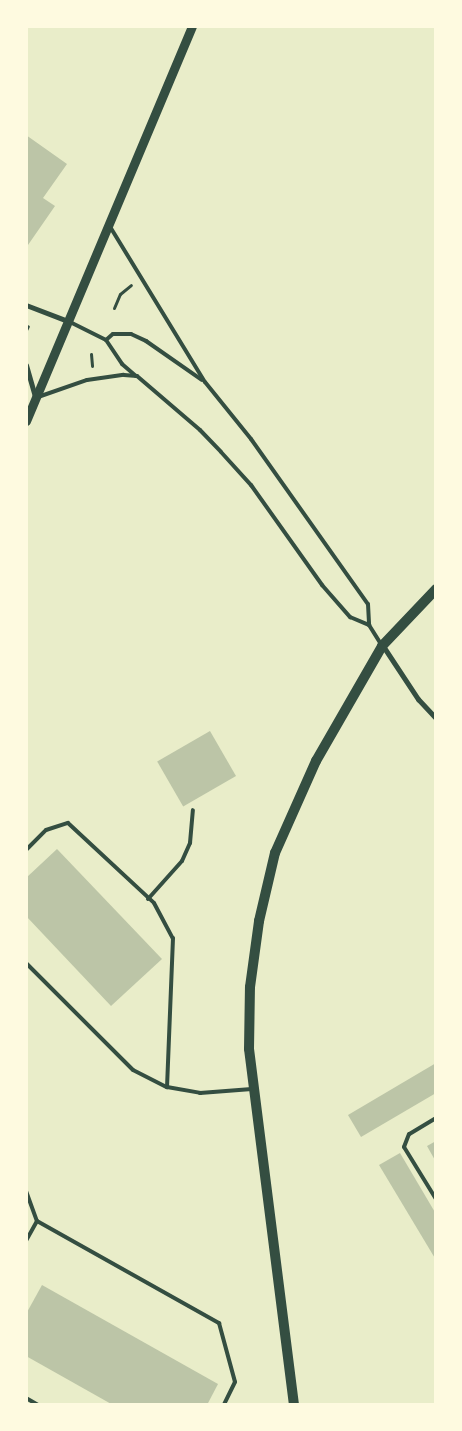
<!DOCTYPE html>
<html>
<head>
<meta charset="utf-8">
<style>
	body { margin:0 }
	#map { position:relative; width:462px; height:1431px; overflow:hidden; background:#e9edc9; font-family:"Sofia Sans Condensed",sans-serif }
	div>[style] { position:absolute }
	.building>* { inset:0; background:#bcc5a7; transform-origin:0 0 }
	.path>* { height:3px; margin:-1.5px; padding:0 1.5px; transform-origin:1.5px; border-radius:1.5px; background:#344e41 }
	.service>* { height:4px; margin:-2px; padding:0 2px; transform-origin:2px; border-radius:2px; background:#344e41 }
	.minor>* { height:5px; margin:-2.5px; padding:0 2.5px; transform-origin:2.5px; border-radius:2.5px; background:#344e41 }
	.tertiary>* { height:9px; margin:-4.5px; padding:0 4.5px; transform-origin:4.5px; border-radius:4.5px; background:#344e41 }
	.secondary>* { height:10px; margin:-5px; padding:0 5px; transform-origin:5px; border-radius:5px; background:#344e41 }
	span { translate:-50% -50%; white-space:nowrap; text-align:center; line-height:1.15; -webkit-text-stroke:4px #fefae0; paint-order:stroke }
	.frame { position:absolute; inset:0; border:28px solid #fefae0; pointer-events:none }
</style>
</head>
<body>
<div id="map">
	<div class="building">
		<i style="clip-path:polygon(26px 135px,67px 164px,43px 198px,55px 206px,28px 245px)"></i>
		<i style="left:210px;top:731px;width:52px;height:61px;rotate:60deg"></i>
		<i style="clip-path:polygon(57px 849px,162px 959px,111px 1006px,26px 916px,26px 878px)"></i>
		<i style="clip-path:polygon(436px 1063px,436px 1093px,361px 1137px,348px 1115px)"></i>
		<i style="clip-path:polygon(436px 1141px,436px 1162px,427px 1146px)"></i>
		<i style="clip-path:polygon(400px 1153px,436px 1214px,436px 1260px,379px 1165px)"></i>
		<i style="clip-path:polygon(42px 1285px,218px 1384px,207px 1405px,113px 1405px,26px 1356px,26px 1314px)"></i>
	</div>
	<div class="path">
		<i style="left:114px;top:308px;width:15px;rotate:-67deg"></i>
		<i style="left:120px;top:294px;width:14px;rotate:-39deg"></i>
		<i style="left:26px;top:330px;width:4px;rotate:-63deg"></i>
		<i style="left:91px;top:354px;width:12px;rotate:85deg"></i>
	</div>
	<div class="service">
		<i style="left:109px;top:225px;width:184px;rotate:58.6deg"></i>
		<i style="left:205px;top:382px;width:73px;rotate:51.1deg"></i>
		<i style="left:251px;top:439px;width:202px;rotate:54.7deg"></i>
		<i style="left:368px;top:604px;width:21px;rotate:87deg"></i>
		<i style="left:369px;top:625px;width:22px;rotate:58deg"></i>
		<i style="left:68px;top:321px;width:42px;rotate:26.6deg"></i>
		<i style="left:106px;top:340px;width:29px;rotate:56deg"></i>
		<i style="left:122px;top:364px;width:18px;rotate:41deg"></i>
		<i style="left:106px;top:340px;width:9px;rotate:-41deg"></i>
		<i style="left:113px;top:334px;width:18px"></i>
		<i style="left:131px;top:334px;width:17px;rotate:25deg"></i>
		<i style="left:146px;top:341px;width:68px;rotate:34.9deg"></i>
		<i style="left:38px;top:397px;width:52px;rotate:-19.1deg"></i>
		<i style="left:87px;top:380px;width:37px;rotate:-8deg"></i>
		<i style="left:124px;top:375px;width:13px;rotate:4deg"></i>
		<i style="left:137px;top:376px;width:83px;rotate:40.6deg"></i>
		<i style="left:200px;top:430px;width:30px;rotate:46deg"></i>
		<i style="left:221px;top:452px;width:45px;rotate:47.7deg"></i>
		<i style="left:251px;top:485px;width:123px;rotate:54.6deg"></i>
		<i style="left:322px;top:585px;width:43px;rotate:48.8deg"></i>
		<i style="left:350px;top:617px;width:21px;rotate:23deg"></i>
		<i style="left:26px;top:850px;width:28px;rotate:-45deg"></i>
		<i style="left:46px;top:830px;width:23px;rotate:-18deg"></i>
		<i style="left:68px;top:823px;width:117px;rotate:42.9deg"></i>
		<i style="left:154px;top:903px;width:40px;rotate:62deg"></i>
		<i style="left:173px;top:938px;width:149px;rotate:92.3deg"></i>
		<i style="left:148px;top:899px;width:51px;rotate:-48.2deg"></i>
		<i style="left:182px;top:861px;width:20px;rotate:-66deg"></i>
		<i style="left:190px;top:843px;width:33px;rotate:-85deg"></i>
		<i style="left:26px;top:963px;width:151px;rotate:45deg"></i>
		<i style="left:133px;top:1070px;width:38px;rotate:27deg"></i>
		<i style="left:167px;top:1087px;width:34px;rotate:10deg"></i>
		<i style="left:200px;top:1093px;width:52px;rotate:-4.4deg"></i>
		<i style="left:436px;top:1118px;width:31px;rotate:149deg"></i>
		<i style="left:409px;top:1134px;width:14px;rotate:111deg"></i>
		<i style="left:404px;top:1147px;width:61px;rotate:58.4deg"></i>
		<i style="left:26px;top:1191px;width:32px;rotate:70deg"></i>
		<i style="left:37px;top:1221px;width:23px;rotate:119deg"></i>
		<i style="left:37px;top:1221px;width:209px;rotate:29.3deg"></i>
		<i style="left:219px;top:1323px;width:61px;rotate:74.8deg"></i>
		<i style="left:235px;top:1382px;width:25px;rotate:116deg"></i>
		<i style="left:26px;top:1398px;width:14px;rotate:30deg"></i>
	</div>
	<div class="minor">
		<i style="left:26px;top:305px;width:45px;rotate:20.9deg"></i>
		<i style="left:26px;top:365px;width:32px;rotate:74deg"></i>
		<i style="left:383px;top:646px;width:64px;rotate:56.6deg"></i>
		<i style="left:418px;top:699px;width:26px;rotate:47deg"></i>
	</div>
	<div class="tertiary">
		<i style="left:26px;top:421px;width:428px;rotate:-67.2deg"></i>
	</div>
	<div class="secondary">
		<i style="left:294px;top:1405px;width:359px;rotate:-97.2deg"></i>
		<i style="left:249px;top:1049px;width:62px;rotate:-89.1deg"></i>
		<i style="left:250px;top:987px;width:67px;rotate:-82.2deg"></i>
		<i style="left:259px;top:921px;width:70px;rotate:-76.8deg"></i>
		<i style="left:275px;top:853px;width:101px;rotate:-66deg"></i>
		<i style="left:316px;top:761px;width:133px;rotate:-60.1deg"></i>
		<i style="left:382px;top:646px;width:79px;rotate:-46.5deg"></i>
	</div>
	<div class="frame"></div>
</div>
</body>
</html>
